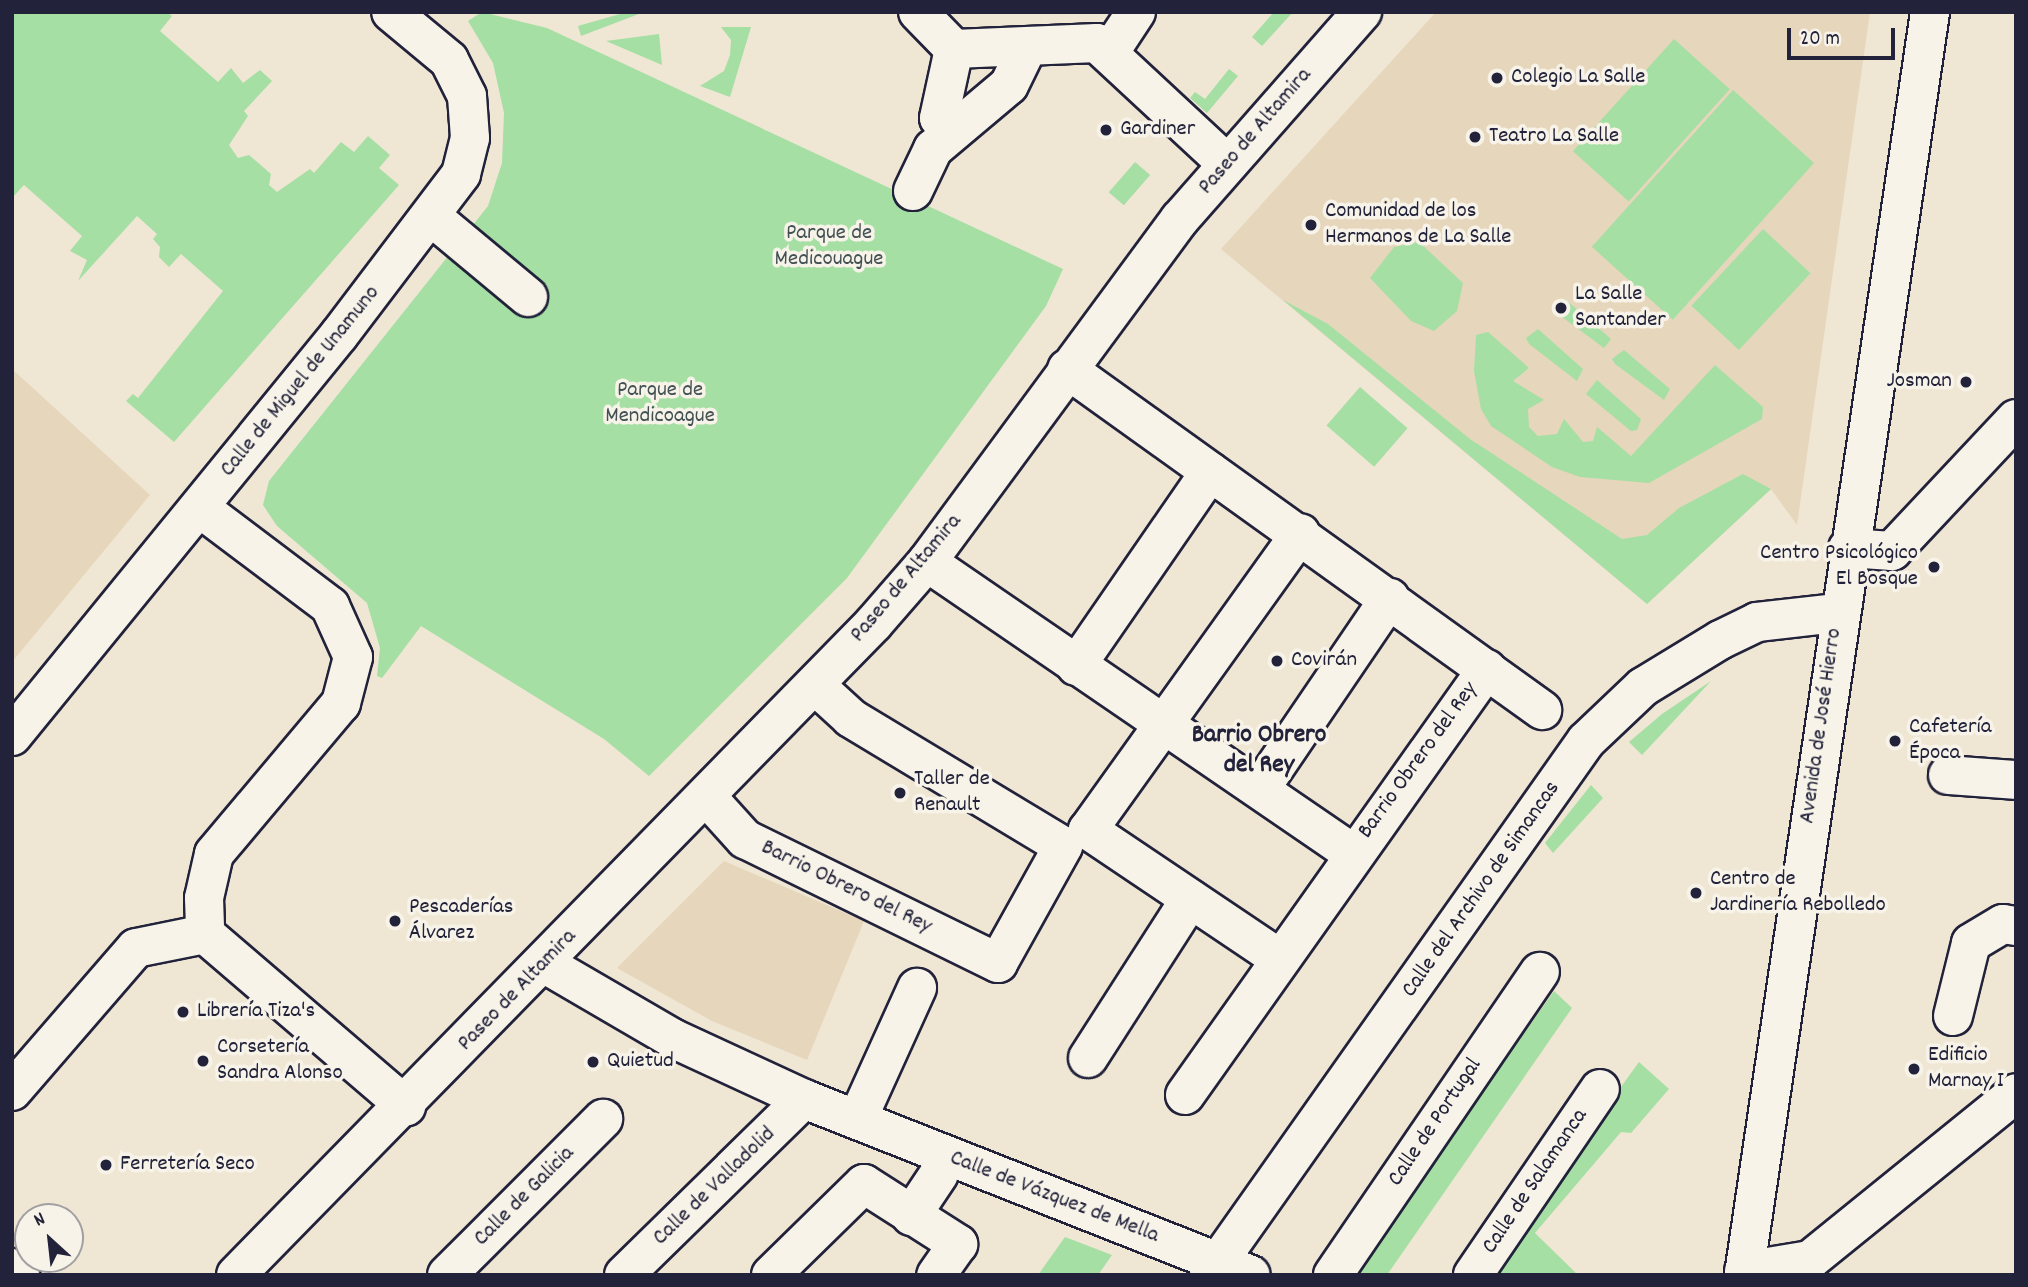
<!DOCTYPE html>
<html>
<head>
<meta charset="utf-8">
<style>
	body { margin:0 }
	#map { position:relative; width:2028px; height:1287px; overflow:hidden; background:#efe6d4; font-family:Dekko,sans-serif }
	div>[style] { position:absolute }
	.built>* { inset:0; background:#e6d6bc }
	.green>* { inset:0; background:#a5dfa4; transform-origin:0 0 }
	.roads { filter:drop-shadow(2px 0 #22223b) drop-shadow(-2px 0 #22223b) drop-shadow(0 2px #22223b) drop-shadow(0 -2px #22223b) }
	.minor>* { height:38px; margin:-19px; padding:0 19px; transform-origin:19px; border-radius:19px; background:#f7f3e8 }
	.major>* { height:38px; margin:-19px; padding:0 19px; transform-origin:19px; border-radius:19px; background:#f7f3e8 }
	.dots>* { width:19px; height:19px; translate:-50% -50%; box-sizing:border-box; border:4px solid #f7f3e8; border-radius:50% }
	span { translate:-50% -50%; white-space:nowrap; text-align:center; line-height:1.15; -webkit-text-stroke:7px #f7f3e8; paint-order:stroke }
	.poi-label { font-size:23px; color:#22223b }
	.left { translate:0 -50%; text-align:left }
	.right { translate:-100% -50%; text-align:right }
	.street-label { font-size:23px; color:#22223b }
	.park-label { font-size:23px; color:#435155 }
	.quarter-label { font-size:26px; color:#22223b; font-weight:700 }
	.frame { position:absolute; inset:0; border:14px solid #22223b; pointer-events:none }
	.north { position:absolute; left:14px; top:1203px; width:70px; height:70px; box-sizing:border-box; background:#f7f3e8; border:2px solid #a29fa3; border-radius:50%; rotate:333deg; font-size:19px; font-weight:700; line-height:28px; text-align:center; color:#22223b }
	.north::after { content:''; display:block; margin:auto; width:24px; height:32px; background:#22223b; clip-path:polygon(50% 0,100% 100%,50% 72%,0 100%) }
	.scale { position:absolute; left:1787px; top:28px; width:108px; height:32px; box-sizing:border-box; border:4px solid #22223b; border-top:0; padding-left:9px; font-size:21px; line-height:24px; white-space:nowrap; color:#22223b; -webkit-text-stroke:5px #f7f3e8; paint-order:stroke }
</style>
</head>
<body>
<div id="map">
	<div class="built">
		<i style="clip-path:polygon(1436px 12px,1870px 12px,1797px 525px,1771px 489px,1647px 604px,1221px 249px)"></i>
		<i style="clip-path:polygon(12px 369px,150px 495px,12px 662px)"></i>
		<i style="clip-path:polygon(724px 861px,864px 921px,807px 1060px,712px 1021px,617px 968px)"></i>
	</div>
	<div class="green">
		<i style="clip-path:polygon(12px 12px,167px 12px,172px 16px,160px 31px,218px 82px,231px 68px,243px 83px,260px 70px,272px 81px,244px 111px,248px 116px,229px 145px,238px 158px,249px 155px,271px 174px,269px 185px,277px 192px,310px 169px,314px 173px,341px 142px,354px 152px,368px 136px,390px 155px,379px 168px,399px 185px,174px 442px,126px 401px,133px 394px,138px 398px,223px 291px,181px 254px,169px 267px,159px 257px,160px 247px,153px 239px,157px 234px,137px 216px,78px 281px,87px 260px,70px 251px,82px 236px,24px 185px,12px 198px)"></i>
		<i style="clip-path:polygon(482px 12px,547px 28px,1063px 269px,1046px 306px,847px 578px,649px 776px,604px 739px,421px 626px,382px 678px,377px 676px,380px 648px,367px 603px,277px 526px,263px 505px,269px 481px,488px 206px,502px 163px,504px 113px,493px 63px,468px 21px)"></i>
		<i style="clip-path:polygon(627px 12px,644px 12px,581px 36px,578px 26px)"></i>
		<i style="clip-path:polygon(1274px 12px,1293px 12px,1262px 46px,1252px 37px)"></i>
		<i style="clip-path:polygon(721px 27px,751px 27px,730px 97px,700px 86px,724px 71px,730px 55px,731px 40px)"></i>
		<i style="clip-path:polygon(659px 34px,662px 65px,606px 41px)"></i>
		<i style="left:1674px;top:39px;width:75px;height:151px;rotate:42deg"></i>
		<i style="clip-path:polygon(1229px 69px,1238px 76px,1207px 113px,1190px 98px,1195px 92px,1205px 99px)"></i>
		<i style="left:1733px;top:90px;width:109px;height:211px;rotate:42deg"></i>
		<i style="left:1135px;top:162px;width:20px;height:40px;rotate:41deg"></i>
		<i style="left:1763px;top:229px;width:65px;height:105px;rotate:43deg"></i>
		<i style="clip-path:polygon(1419px 242px,1463px 283px,1457px 311px,1434px 331px,1411px 321px,1370px 278px,1394px 247px)"></i>
		<i style="clip-path:polygon(1565px 299px,1611px 339px,1604px 348px,1554px 311px)"></i>
		<i style="clip-path:polygon(1283px 300px,1328px 324px,1470px 439px,1622px 539px,1647px 535px,1679px 508px,1743px 474px,1771px 489px,1647px 604px)"></i>
		<i style="clip-path:polygon(1538px 329px,1583px 369px,1577px 381px,1529px 344px,1526px 338px)"></i>
		<i style="clip-path:polygon(1488px 332px,1529px 368px,1513px 381px,1544px 400px,1528px 409px,1529px 427px,1538px 436px,1557px 434px,1564px 419px,1583px 442px,1593px 441px,1597px 427px,1631px 456px,1715px 365px,1763px 407px,1762px 419px,1649px 483px,1580px 477px,1552px 467px,1491px 426px,1481px 409px,1474px 371px,1476px 335px)"></i>
		<i style="clip-path:polygon(1624px 350px,1670px 389px,1664px 400px,1615px 364px,1612px 359px)"></i>
		<i style="clip-path:polygon(1597px 380px,1641px 419px,1637px 430px,1631px 431px,1586px 394px)"></i>
		<i style="left:1360px;top:387px;width:63px;height:51px;rotate:41deg"></i>
		<i style="clip-path:polygon(1711px 681px,1642px 755px,1629px 742px,1662px 714px)"></i>
		<i style="clip-path:polygon(1591px 785px,1603px 798px,1553px 853px,1545px 843px)"></i>
		<i style="clip-path:polygon(1554px 991px,1572px 1008px,1387px 1275px,1353px 1275px)"></i>
		<i style="clip-path:polygon(1639px 1062px,1669px 1089px,1631px 1133px,1621px 1132px,1535px 1233px,1578px 1275px,1485px 1275px)"></i>
		<i style="clip-path:polygon(1065px 1237px,1112px 1255px,1098px 1275px,1038px 1275px)"></i>
	</div>
	<div class="roads">
		<div class="minor">
			<i style="left:918px;top:12px;width:52px;rotate:45.8deg"></i>
			<i style="left:954px;top:49px;width:143px;rotate:-2.4deg"></i>
			<i style="left:1097px;top:43px;width:178px;rotate:42.9deg"></i>
			<i style="left:1109px;top:53px;width:49px;rotate:-56.6deg"></i>
			<i style="left:950px;top:130px;width:16px;rotate:-133deg"></i>
			<i style="left:939px;top:118px;width:71px;rotate:-77.7deg"></i>
			<i style="left:913px;top:191px;width:47px;rotate:-64.5deg"></i>
			<i style="left:933px;top:149px;width:99px;rotate:-40.1deg"></i>
			<i style="left:1009px;top:85px;width:41px;rotate:-64.1deg"></i>
			<i style="left:432px;top:217px;width:125px;rotate:39.8deg"></i>
			<i style="left:1067px;top:369px;width:585px;rotate:35.67deg"></i>
			<i style="left:200px;top:508px;width:163px;rotate:37deg"></i>
			<i style="left:330px;top:606px;width:56px;rotate:65.7deg"></i>
			<i style="left:353px;top:657px;width:48px;rotate:104.6deg"></i>
			<i style="left:341px;top:703px;width:197px;rotate:130.1deg"></i>
			<i style="left:214px;top:854px;width:45px;rotate:102.8deg"></i>
			<i style="left:204px;top:898px;width:36px;rotate:88deg"></i>
			<i style="left:1848px;top:548px;width:44px;rotate:3.9deg"></i>
			<i style="left:1892px;top:551px;width:181px;rotate:-46.8deg"></i>
			<i style="left:927px;top:562px;width:515px;rotate:34.4deg"></i>
			<i style="left:1076px;top:666px;width:236px;rotate:-55.4deg"></i>
			<i style="left:12px;top:736px;width:517px;rotate:-50.8deg"></i>
			<i style="left:339px;top:335px;width:202px;rotate:-52.8deg"></i>
			<i style="left:461px;top:174px;width:37px;rotate:-76deg"></i>
			<i style="left:470px;top:138px;width:42px;rotate:-94.1deg"></i>
			<i style="left:467px;top:96px;width:40px;rotate:-116.6deg"></i>
			<i style="left:449px;top:60px;width:75px;rotate:-140.4deg"></i>
			<i style="left:1948px;top:775px;width:68px;rotate:4.2deg"></i>
			<i style="left:1260px;top:789px;width:231px;rotate:-55.8deg"></i>
			<i style="left:707px;top:797px;width:57px;rotate:47.9deg"></i>
			<i style="left:745px;top:839px;width:282px;rotate:26.1deg"></i>
			<i style="left:998px;top:963px;width:134px;rotate:-60.9deg"></i>
			<i style="left:1063px;top:846px;width:248px;rotate:-148.9deg"></i>
			<i style="left:851px;top:718px;width:49px;rotate:-137.5deg"></i>
			<i style="left:1277px;top:957px;width:228px;rotate:-146.1deg"></i>
			<i style="left:1088px;top:830px;width:365px;rotate:-54.4deg"></i>
			<i style="left:545px;top:964px;width:147px;rotate:30.2deg"></i>
			<i style="left:672px;top:1038px;width:145px;rotate:24.8deg"></i>
			<i style="left:804px;top:1099px;width:480px;rotate:21.5deg"></i>
			<i style="left:1953px;top:1016px;width:75px;rotate:-76.1deg"></i>
			<i style="left:1971px;top:943px;width:37px;rotate:-31deg"></i>
			<i style="left:2003px;top:924px;width:13px;rotate:9deg"></i>
			<i style="left:1088px;top:1058px;width:189px;rotate:-57.3deg"></i>
			<i style="left:12px;top:1091px;width:189px;rotate:-49.1deg"></i>
			<i style="left:136px;top:948px;width:70px;rotate:-11.5deg"></i>
			<i style="left:205px;top:934px;width:265px;rotate:40.6deg"></i>
			<i style="left:1185px;top:1095px;width:522px;rotate:-54.67deg"></i>
			<i style="left:858px;top:1118px;width:143px;rotate:-65.6deg"></i>
			<i style="left:911px;top:1216px;width:50px;rotate:-56.3deg"></i>
			<i style="left:12px;top:1268px;width:11px;rotate:41deg"></i>
			<i style="left:1744px;top:1271px;width:67px;rotate:-9.5deg"></i>
			<i style="left:1810px;top:1260px;width:265px;rotate:-39deg"></i>
			<i style="left:447px;top:1275px;width:221px;rotate:-45deg"></i>
			<i style="left:624px;top:1275px;width:252px;rotate:-44.4deg"></i>
			<i style="left:771px;top:1275px;width:130px;rotate:-44.4deg"></i>
			<i style="left:864px;top:1184px;width:112px;rotate:32.6deg"></i>
			<i style="left:958px;top:1244px;width:38px;rotate:125deg"></i>
			<i style="left:1209px;top:1275px;width:654px;rotate:-54.78deg"></i>
			<i style="left:1586px;top:741px;width:79px;rotate:-43.5deg"></i>
			<i style="left:1643px;top:687px;width:90px;rotate:-31.4deg"></i>
			<i style="left:1720px;top:640px;width:41px;rotate:-25.9deg"></i>
			<i style="left:1757px;top:622px;width:81px;rotate:-6.4deg"></i>
			<i style="left:1333px;top:1275px;width:367px;rotate:-55.7deg"></i>
			<i style="left:1473px;top:1275px;width:225px;rotate:-55.7deg"></i>
		</div>
		<div class="major">
			<i style="left:236px;top:1275px;width:912px;rotate:-45.62deg"></i>
			<i style="left:874px;top:623px;width:81px;rotate:-49deg"></i>
			<i style="left:927px;top:562px;width:426px;rotate:-53.6deg"></i>
			<i style="left:1180px;top:219px;width:276px;rotate:-48.7deg"></i>
			<i style="left:1744px;top:1275px;width:1277px;rotate:-81.62deg"></i>
		</div>
	</div>
	<div class="dots">
		<i style="left:1497px;top:78px;background:#22223b"></i>
		<i style="left:1106px;top:130px;background:#22223b"></i>
		<i style="left:1475px;top:137px;background:#22223b"></i>
		<i style="left:1311px;top:225px;background:#22223b"></i>
		<i style="left:1561px;top:308px;background:#22223b"></i>
		<i style="left:1966px;top:382px;background:#22223b"></i>
		<i style="left:1934px;top:567px;background:#22223b"></i>
		<i style="left:1277px;top:661px;background:#22223b"></i>
		<i style="left:1895px;top:741px;background:#22223b"></i>
		<i style="left:900px;top:793px;background:#22223b"></i>
		<i style="left:1696px;top:893px;background:#22223b"></i>
		<i style="left:395px;top:921px;background:#22223b"></i>
		<i style="left:183px;top:1012px;background:#22223b"></i>
		<i style="left:203px;top:1061px;background:#22223b"></i>
		<i style="left:593px;top:1062px;background:#22223b"></i>
		<i style="left:1914px;top:1069px;background:#22223b"></i>
		<i style="left:106px;top:1165px;background:#22223b"></i>
	</div>
	<div class="poi-label">
		<span class="left" style="left:1511px;top:78px">Colegio La Salle</span>
		<span class="left" style="left:1120px;top:130px">Gardiner</span>
		<span class="left" style="left:1489px;top:137px">Teatro La Salle</span>
		<span class="left" style="left:1325px;top:225px">Comunidad de los<br>Hermanos de La Salle</span>
		<span class="left" style="left:1575px;top:308px">La Salle<br>Santander</span>
		<span class="right" style="left:1952px;top:382px">Josman</span>
		<span class="right" style="left:1918px;top:567px">Centro Psicológico<br>El Bosque</span>
		<span class="left" style="left:1291px;top:661px">Covirán</span>
		<span class="left" style="left:1909px;top:741px">Cafetería<br>Época</span>
		<span class="left" style="left:914px;top:793px">Taller de<br>Renault</span>
		<span class="left" style="left:1710px;top:893px">Centro de<br>Jardinería Rebolledo</span>
		<span class="left" style="left:409px;top:921px">Pescaderías<br>Álvarez</span>
		<span class="left" style="left:197px;top:1012px">Librería Tiza's</span>
		<span class="left" style="left:217px;top:1061px">Corsetería<br>Sandra Alonso</span>
		<span class="left" style="left:1928px;top:1069px">Edificio<br>Marnay I</span>
		<span class="left" style="left:607px;top:1062px">Quietud</span>
		<span class="left" style="left:120px;top:1165px">Ferretería Seco</span>
	</div>
	<div class="street-label">
		<span style="left:1256px;top:132px;rotate:-49deg">Paseo de Altamira</span>
		<span style="left:301px;top:382px;rotate:-51deg">Calle de Miguel de Unamuno</span>
		<span style="left:907px;top:579px;rotate:-50deg">Paseo de Altamira</span>
		<span style="left:1822px;top:726px;rotate:-82deg">Avenida de José Hierro</span>
		<span style="left:1419px;top:761px;rotate:-54deg">Barrio Obrero del Rey</span>
		<span style="left:846px;top:888px;rotate:26deg">Barrio Obrero del Rey</span>
		<span style="left:1482px;top:890px;rotate:-55deg">Calle del Archivo de Simancas</span>
		<span style="left:518px;top:991px;rotate:-46deg">Paseo de Altamira</span>
		<span style="left:1436px;top:1123px;rotate:-56deg">Calle de Portugal</span>
		<span style="left:1536px;top:1182px;rotate:-56deg">Calle de Salamanca</span>
		<span style="left:715px;top:1187px;rotate:-44deg">Calle de Valladolid</span>
		<span style="left:525px;top:1197px;rotate:-45deg">Calle de Galicia</span>
		<span style="left:1054px;top:1198px;rotate:21deg">Calle de Vázquez de Mella</span>
	</div>
	<div class="park-label">
		<span style="left:829px;top:247px">Parque de<br>Medicouague</span>
		<span style="left:660px;top:404px">Parque de<br>Mendicoague</span>
	</div>
	<div class="quarter-label">
		<span style="left:1259px;top:751px">Barrio Obrero<br>del Rey</span>
	</div>
	<div class="frame"></div>
	<div class="north">N</div>
	<div class="scale">20 m</div>
</div>
</body>
</html>
